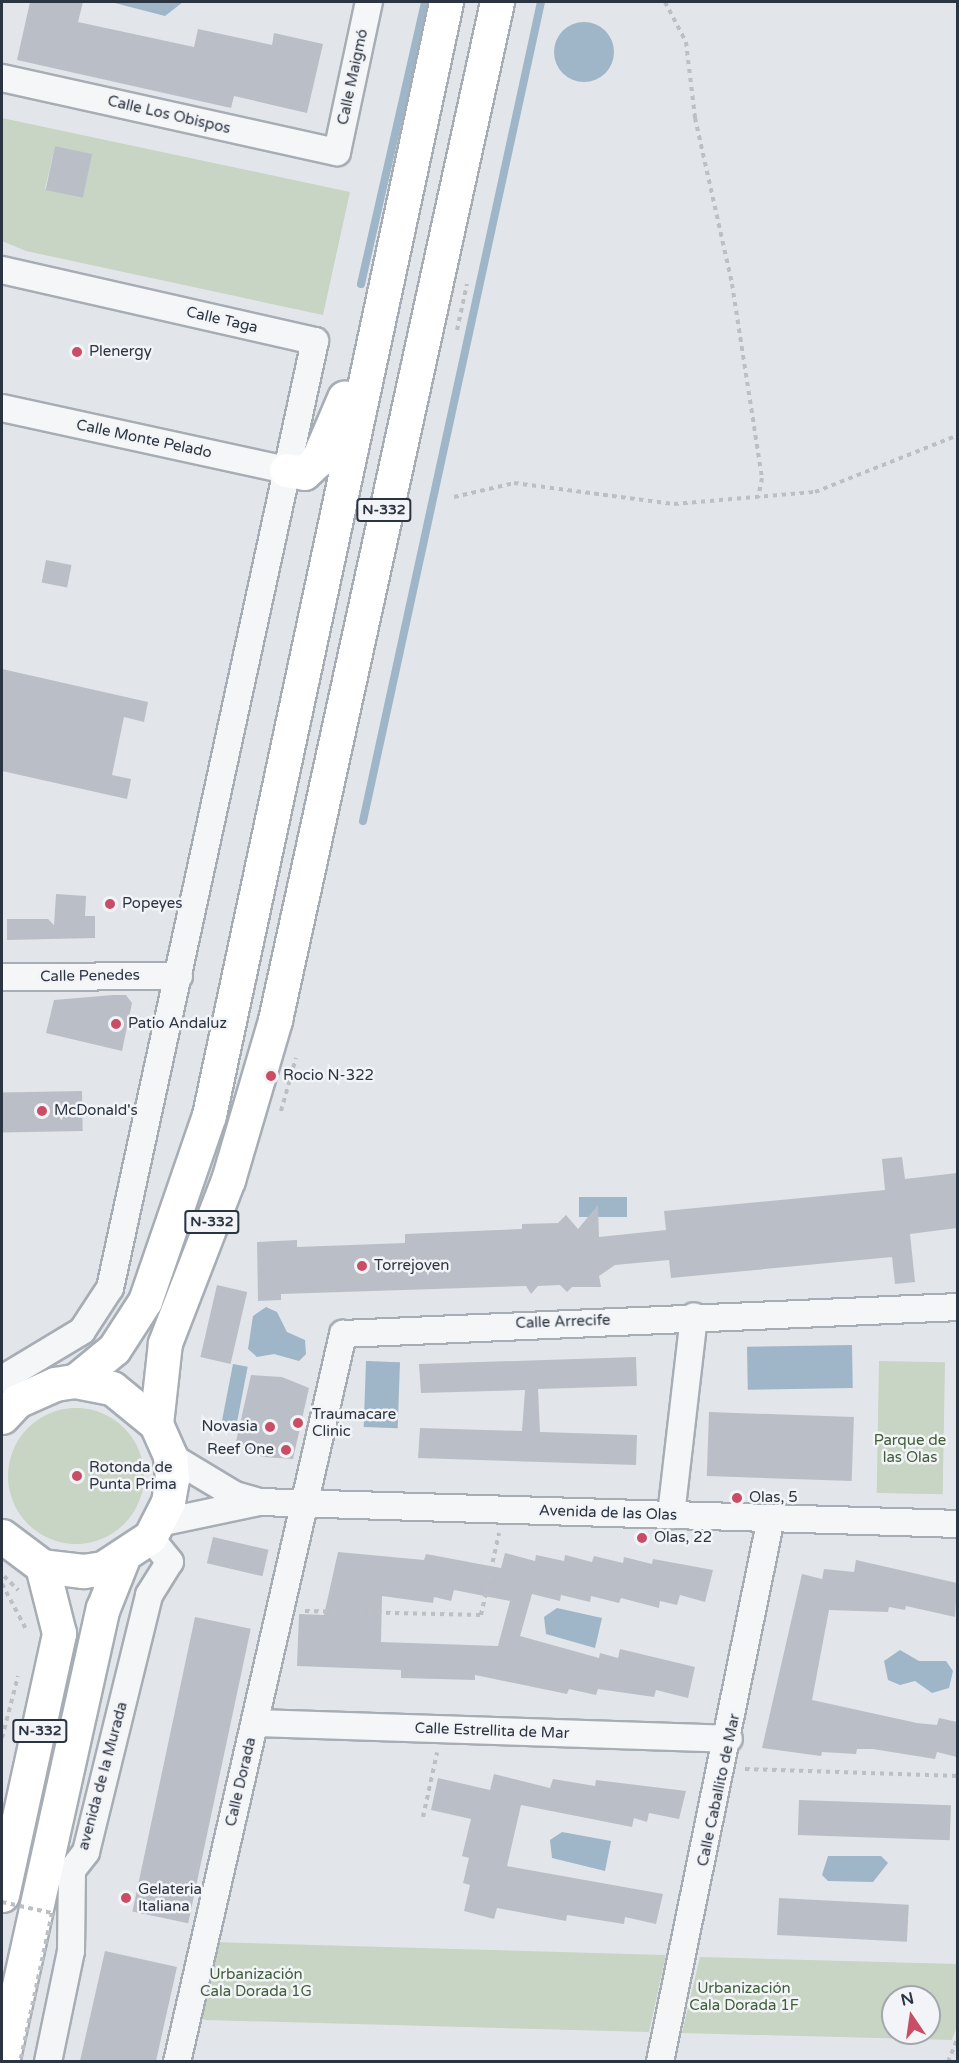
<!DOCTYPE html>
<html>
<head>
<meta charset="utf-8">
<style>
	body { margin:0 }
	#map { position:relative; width:959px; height:2063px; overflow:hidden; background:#e2e6ea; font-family:"Varela Round",sans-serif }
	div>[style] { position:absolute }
	.green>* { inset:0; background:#c8d4c4; transform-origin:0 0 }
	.round { border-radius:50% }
	.water>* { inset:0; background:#9fb5c8; transform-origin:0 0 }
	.stream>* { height:8px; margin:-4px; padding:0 4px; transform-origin:4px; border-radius:4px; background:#9fb5c8 }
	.building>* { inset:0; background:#babfc7; transform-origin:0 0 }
	.path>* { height:4px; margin-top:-2px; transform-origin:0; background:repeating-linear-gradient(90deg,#bcc0c5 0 4.5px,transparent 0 9px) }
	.roads { filter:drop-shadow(2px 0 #a7adb4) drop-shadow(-2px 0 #a7adb4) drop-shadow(0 2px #a7adb4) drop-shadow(0 -2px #a7adb4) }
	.minor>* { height:26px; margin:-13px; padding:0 13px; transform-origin:13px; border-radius:13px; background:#f5f6f8 }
	.highway>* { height:33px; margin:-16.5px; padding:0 16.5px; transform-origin:16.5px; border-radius:16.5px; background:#fff }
	.path-bridge>* { height:4px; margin-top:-2px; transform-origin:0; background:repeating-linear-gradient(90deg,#bcc0c5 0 4.5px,transparent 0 9px) }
	.dots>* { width:16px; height:16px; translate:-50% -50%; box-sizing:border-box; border:3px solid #f2f4f7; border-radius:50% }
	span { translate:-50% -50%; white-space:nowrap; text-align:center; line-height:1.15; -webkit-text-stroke:5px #f2f4f7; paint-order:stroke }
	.shield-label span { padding:2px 4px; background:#f2f4f7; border:2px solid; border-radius:4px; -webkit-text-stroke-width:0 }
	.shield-label { font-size:14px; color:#2b3441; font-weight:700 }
	.street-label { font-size:15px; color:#2b3441 }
	.poi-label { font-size:15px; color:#2b3441 }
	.left { translate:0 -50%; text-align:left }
	.right { translate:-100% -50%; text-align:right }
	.park-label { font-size:15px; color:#415d39 }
	.frame { position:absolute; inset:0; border:3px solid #2b3441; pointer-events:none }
	.north { position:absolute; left:881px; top:1985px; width:60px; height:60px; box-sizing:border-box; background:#f2f4f7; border:2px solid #a2a7ae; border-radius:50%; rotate:347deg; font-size:16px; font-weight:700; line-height:24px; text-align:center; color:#2b3441 }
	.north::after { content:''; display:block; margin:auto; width:21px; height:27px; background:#c94e65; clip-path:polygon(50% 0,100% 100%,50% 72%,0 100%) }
</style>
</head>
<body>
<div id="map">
	<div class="green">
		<i style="clip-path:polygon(evenodd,2px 118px,350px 192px,323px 315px,26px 251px,2px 241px,2px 118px,55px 146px,91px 154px,81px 198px,45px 189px,55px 146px)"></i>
		<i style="left:879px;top:1361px;width:66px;height:132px;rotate:1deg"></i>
		<i class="round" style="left:8px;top:1408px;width:136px;height:136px"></i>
		<i style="clip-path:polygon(214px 1942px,666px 1955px,649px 2032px,205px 2020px,198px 2016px)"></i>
		<i style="clip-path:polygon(evenodd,700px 1957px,957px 1964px,957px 2026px,952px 2040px,682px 2033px,700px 1957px,893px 1997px,929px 1997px,929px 2033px,893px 2033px,893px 1997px)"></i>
	</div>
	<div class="water">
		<i style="clip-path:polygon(111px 2px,183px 2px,165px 16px)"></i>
		<i class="round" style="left:554px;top:22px;width:60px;height:60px"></i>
		<i style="left:579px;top:1197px;width:48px;height:20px"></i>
		<i style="clip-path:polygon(266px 1307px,277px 1312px,287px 1332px,305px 1340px,306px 1354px,299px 1361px,274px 1354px,257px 1357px,248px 1349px,253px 1316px)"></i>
		<i style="left:852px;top:1345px;width:43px;height:105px;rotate:89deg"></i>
		<i style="left:366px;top:1361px;width:34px;height:66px;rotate:2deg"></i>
		<i style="left:233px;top:1364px;width:15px;height:67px;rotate:11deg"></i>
		<i style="clip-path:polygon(557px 1608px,602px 1618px,595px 1648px,546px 1634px,544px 1617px)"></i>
		<i style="clip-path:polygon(900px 1650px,919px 1661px,946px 1661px,953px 1671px,949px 1688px,932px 1693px,915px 1681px,900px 1685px,888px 1680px,884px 1661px)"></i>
		<i style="clip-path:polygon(562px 1832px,611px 1841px,605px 1871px,552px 1858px,550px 1840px)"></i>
		<i style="clip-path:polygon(828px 1856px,881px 1856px,888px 1863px,873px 1882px,828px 1881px,822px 1875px)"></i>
	</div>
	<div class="stream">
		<i style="left:361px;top:284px;width:289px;rotate:-77.2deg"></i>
		<i style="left:363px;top:821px;width:838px;rotate:-77.74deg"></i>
	</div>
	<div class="building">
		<i style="clip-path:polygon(30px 2px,83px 2px,78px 22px,194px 47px,198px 29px,272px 45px,274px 33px,323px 44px,307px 113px,234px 96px,231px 108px,17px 60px)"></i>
		<i style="left:55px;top:146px;width:38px;height:45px;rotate:12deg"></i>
		<i style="left:46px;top:560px;width:26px;height:23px;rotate:11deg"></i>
		<i style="clip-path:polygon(2px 669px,148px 702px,144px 722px,124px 717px,112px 775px,131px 779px,127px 799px,2px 771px)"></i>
		<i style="clip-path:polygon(56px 894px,86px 896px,85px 916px,95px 916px,95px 938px,7px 940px,7px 919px,48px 919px,54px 925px)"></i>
		<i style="clip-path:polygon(113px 995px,126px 995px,132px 1003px,122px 1051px,46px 1033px,54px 1000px)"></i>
		<i style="left:82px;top:1091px;width:40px;height:80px;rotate:89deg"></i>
		<i style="clip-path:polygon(902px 1157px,905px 1179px,957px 1173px,957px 1228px,910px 1234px,915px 1282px,895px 1284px,892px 1257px,671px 1278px,669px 1260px,615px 1265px,599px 1276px,601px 1287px,572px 1287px,567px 1292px,560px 1285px,538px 1286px,531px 1294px,526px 1286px,281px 1294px,281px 1300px,258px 1301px,257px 1242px,297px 1240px,297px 1247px,405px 1243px,405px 1234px,522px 1229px,522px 1224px,558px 1223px,566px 1215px,578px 1229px,598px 1205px,599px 1237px,666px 1230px,664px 1211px,885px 1190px,882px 1159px)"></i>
		<i style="left:217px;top:1285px;width:31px;height:74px;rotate:13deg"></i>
		<i style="clip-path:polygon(636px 1357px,637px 1386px,538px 1389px,540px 1432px,637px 1435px,636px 1465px,418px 1458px,420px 1428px,522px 1431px,525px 1390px,421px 1393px,419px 1364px)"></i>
		<i style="clip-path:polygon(251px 1375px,282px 1377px,309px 1388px,293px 1459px,263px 1457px,235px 1446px)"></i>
		<i style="left:709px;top:1412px;width:145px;height:64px;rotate:2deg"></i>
		<i style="left:213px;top:1537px;width:57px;height:27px;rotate:13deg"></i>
		<i style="clip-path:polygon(evenodd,338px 1552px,424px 1560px,426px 1554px,501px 1568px,505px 1553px,535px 1561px,536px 1555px,564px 1561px,565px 1555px,592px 1562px,594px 1556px,623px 1563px,624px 1557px,652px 1564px,653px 1559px,713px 1570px,705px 1602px,680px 1595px,677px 1605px,660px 1601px,659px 1608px,621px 1598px,619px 1603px,591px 1596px,590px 1602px,561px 1595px,560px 1601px,532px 1594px,520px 1636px,599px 1658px,600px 1653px,618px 1658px,620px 1649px,695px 1667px,688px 1698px,656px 1690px,654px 1697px,598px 1689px,596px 1695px,569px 1689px,567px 1694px,475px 1675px,475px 1680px,401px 1678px,401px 1670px,297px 1666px,299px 1614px,324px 1615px,338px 1552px,454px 1590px,510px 1601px,498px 1646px,381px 1642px,382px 1596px,433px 1603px,434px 1597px,451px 1601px,454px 1590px)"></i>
		<i style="clip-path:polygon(856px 1560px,957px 1583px,955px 1617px,906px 1606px,905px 1610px,889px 1607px,888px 1612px,829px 1610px,812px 1700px,917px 1723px,937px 1725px,939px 1718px,957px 1722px,957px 1757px,937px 1752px,935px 1759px,873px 1749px,857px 1749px,856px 1754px,822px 1752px,821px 1756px,762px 1748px,802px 1574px,822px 1579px,824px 1569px,854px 1572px)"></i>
		<i style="left:195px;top:1617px;width:57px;height:301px;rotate:12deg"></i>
		<i style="clip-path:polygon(494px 1774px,550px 1788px,553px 1779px,595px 1786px,596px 1780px,686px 1791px,679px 1819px,649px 1813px,647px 1822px,634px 1818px,632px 1827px,521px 1805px,507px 1866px,663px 1894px,656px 1924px,625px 1917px,624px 1924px,567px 1915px,566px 1921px,497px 1908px,494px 1919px,464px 1911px,470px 1885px,463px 1883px,469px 1858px,462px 1856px,471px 1819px,431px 1810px,438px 1778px,490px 1790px)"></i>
		<i style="left:799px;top:1800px;width:152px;height:35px;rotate:2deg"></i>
		<i style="left:779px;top:1898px;width:130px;height:37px;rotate:3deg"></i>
		<i style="clip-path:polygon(105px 1951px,177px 1967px,156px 2061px,80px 2061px)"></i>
	</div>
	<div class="path">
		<i style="left:665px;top:2px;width:45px;rotate:62.3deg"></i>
		<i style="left:686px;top:42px;width:77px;rotate:83.2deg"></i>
		<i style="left:695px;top:118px;width:170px;rotate:77.4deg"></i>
		<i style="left:732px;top:284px;width:196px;rotate:81.2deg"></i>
		<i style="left:762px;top:478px;width:20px;rotate:101deg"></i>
		<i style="left:457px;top:330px;width:47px;rotate:-77.7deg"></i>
		<i style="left:454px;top:497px;width:62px;rotate:-13.1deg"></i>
		<i style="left:514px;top:483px;width:161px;rotate:7.5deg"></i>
		<i style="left:674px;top:504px;width:142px;rotate:-4.9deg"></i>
		<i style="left:815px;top:492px;width:154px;rotate:-21.7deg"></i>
		<i style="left:281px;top:1111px;width:55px;rotate:-74.2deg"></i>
		<i style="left:4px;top:1576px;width:20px;rotate:45deg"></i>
		<i style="left:2px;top:1584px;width:53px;rotate:62deg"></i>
		<i style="left:305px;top:1611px;width:176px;rotate:1.3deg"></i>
		<i style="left:481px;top:1615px;width:84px;rotate:-77.6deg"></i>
		<i style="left:2px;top:1738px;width:64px;rotate:-75.5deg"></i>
		<i style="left:745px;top:1769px;width:213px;rotate:1.9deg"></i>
		<i style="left:423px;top:1817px;width:66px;rotate:-77.7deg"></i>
		<i style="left:948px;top:2062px;width:27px;rotate:-68deg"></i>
	</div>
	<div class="roads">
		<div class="minor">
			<i style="left:2px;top:78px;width:343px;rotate:12.5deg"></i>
			<i style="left:337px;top:152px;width:153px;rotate:-78deg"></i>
			<i style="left:2px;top:270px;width:321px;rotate:12.8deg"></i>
			<i style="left:315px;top:341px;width:969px;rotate:102.21deg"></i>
			<i style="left:110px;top:1288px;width:51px;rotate:123.1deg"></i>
			<i style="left:82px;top:1331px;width:93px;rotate:149deg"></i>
			<i style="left:2px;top:408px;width:291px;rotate:12.3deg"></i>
			<i style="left:2px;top:977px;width:177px;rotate:-0.3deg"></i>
			<i style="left:170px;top:1456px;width:76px;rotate:31deg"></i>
			<i style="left:235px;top:1495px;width:22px;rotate:16deg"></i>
			<i style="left:671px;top:1515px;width:200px;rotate:-83.4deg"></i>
			<i style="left:159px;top:1523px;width:102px;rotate:-11.9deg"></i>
			<i style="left:259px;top:1502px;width:699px;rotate:1.8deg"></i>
			<i style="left:255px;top:1723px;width:474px;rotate:1.9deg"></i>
			<i style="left:48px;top:2062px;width:113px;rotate:-78.3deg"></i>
			<i style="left:71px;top:1951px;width:81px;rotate:-89.3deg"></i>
			<i style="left:72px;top:1870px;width:23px;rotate:-52deg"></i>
			<i style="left:86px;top:1852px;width:265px;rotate:-76.2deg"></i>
			<i style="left:149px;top:1595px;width:39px;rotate:-58deg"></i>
			<i style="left:170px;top:1562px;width:32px;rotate:-129deg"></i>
			<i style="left:177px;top:2062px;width:747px;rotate:-77.15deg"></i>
			<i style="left:343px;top:1334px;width:616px;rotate:-2.51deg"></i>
			<i style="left:660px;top:2062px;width:555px;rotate:-78.47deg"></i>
		</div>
		<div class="highway">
			<i style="left:286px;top:470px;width:18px;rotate:9deg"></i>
			<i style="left:304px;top:473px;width:18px;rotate:-43deg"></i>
			<i style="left:317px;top:461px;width:69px;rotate:-66.8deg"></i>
			<i style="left:75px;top:1381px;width:50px;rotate:-39.4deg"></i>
			<i style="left:114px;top:1349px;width:57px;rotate:-57.1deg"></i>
			<i style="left:145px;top:1301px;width:197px;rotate:-71deg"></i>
			<i style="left:209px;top:1115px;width:1138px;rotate:-77.98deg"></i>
			<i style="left:2px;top:1417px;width:22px;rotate:-47deg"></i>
			<i style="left:17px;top:1401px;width:42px;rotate:-24.1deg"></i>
			<i style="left:55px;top:1384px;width:20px;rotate:-9deg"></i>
			<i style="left:75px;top:1381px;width:38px;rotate:11deg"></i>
			<i style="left:112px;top:1388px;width:57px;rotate:39.3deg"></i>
			<i style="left:156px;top:1424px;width:35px;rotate:66deg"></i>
			<i style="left:170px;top:1456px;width:23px;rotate:85deg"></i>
			<i style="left:172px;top:1479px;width:23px;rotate:100deg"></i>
			<i style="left:168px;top:1502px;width:39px;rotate:117deg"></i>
			<i style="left:150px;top:1537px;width:56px;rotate:146.6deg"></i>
			<i style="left:103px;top:1568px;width:20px;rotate:171deg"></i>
			<i style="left:83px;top:1571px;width:41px;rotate:-173deg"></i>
			<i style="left:42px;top:1566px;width:50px;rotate:-143.1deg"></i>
			<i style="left:156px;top:1424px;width:81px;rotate:-83.7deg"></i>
			<i style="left:165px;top:1343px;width:175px;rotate:-68.9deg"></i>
			<i style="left:228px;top:1180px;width:167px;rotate:-73.6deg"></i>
			<i style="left:275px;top:1020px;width:1042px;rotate:-77.7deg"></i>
			<i style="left:2px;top:1895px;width:268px;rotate:-77.7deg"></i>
			<i style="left:59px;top:1633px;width:69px;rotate:-104.2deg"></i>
			<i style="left:2px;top:2062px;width:465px;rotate:-77.5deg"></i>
			<i style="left:103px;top:1608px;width:52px;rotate:-68.4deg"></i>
		</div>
	</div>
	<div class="path-bridge">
		<i style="left:2px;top:1902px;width:51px;rotate:12.4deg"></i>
		<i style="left:52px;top:1913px;width:152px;rotate:102.1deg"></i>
	</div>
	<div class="dots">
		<i style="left:77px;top:352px;background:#c94e65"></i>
		<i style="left:110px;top:904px;background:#c94e65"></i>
		<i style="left:116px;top:1024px;background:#c94e65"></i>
		<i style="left:271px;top:1076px;background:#c94e65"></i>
		<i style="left:42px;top:1111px;background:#c94e65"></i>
		<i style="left:362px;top:1266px;background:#c94e65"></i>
		<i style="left:298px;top:1423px;background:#c94e65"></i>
		<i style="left:270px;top:1427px;background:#c94e65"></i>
		<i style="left:286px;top:1450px;background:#c94e65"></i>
		<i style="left:77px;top:1476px;background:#c94e65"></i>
		<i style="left:737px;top:1498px;background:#c94e65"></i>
		<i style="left:642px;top:1538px;background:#c94e65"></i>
		<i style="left:126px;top:1898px;background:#c94e65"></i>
	</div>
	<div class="shield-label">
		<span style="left:384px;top:510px">N-332</span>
		<span style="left:212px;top:1222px">N-332</span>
		<span style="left:40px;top:1731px">N-332</span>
	</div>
	<div class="street-label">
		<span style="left:353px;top:77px;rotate:-78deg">Calle Maigmó</span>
		<span style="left:169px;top:115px;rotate:13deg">Calle Los Obispos</span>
		<span style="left:222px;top:320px;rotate:13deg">Calle Taga</span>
		<span style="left:144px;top:439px;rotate:12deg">Calle Monte Pelado</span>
		<span style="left:90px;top:976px;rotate:-1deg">Calle Penedes</span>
		<span style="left:563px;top:1322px;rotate:-2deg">Calle Arrecife</span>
		<span style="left:608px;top:1513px;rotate:2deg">Avenida de las Olas</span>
		<span style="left:492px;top:1731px;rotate:2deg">Calle Estrellita de Mar</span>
		<span style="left:103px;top:1776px;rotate:-75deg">avenida de la Murada</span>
		<span style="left:241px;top:1782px;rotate:-77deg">Calle Dorada</span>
		<span style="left:719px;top:1790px;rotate:-78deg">Calle Caballito de Mar</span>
	</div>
	<div class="poi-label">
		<span class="left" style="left:89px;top:352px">Plenergy</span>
		<span class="left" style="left:122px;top:904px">Popeyes</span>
		<span class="left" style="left:128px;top:1024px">Patio Andaluz</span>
		<span class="left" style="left:283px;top:1076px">Rocio N-322</span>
		<span class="left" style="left:54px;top:1111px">McDonald's</span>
		<span class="left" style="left:374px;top:1266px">Torrejoven</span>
		<span class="left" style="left:312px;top:1423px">Traumacare<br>Clinic</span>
		<span class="right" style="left:258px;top:1427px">Novasia</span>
		<span class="right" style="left:274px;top:1450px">Reef One</span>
		<span class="left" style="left:89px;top:1476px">Rotonda de<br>Punta Prima</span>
		<span class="left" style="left:749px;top:1498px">Olas, 5</span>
		<span class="left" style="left:654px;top:1538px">Olas, 22</span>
		<span class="left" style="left:138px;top:1898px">Gelateria<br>Italiana</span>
	</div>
	<div class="park-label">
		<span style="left:910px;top:1449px">Parque de<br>las Olas</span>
		<span style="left:256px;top:1983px">Urbanización<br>Cala Dorada 1G</span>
		<span style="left:744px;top:1997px">Urbanización<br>Cala Dorada 1F</span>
	</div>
	<div class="frame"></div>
	<div class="north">N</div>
</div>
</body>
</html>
